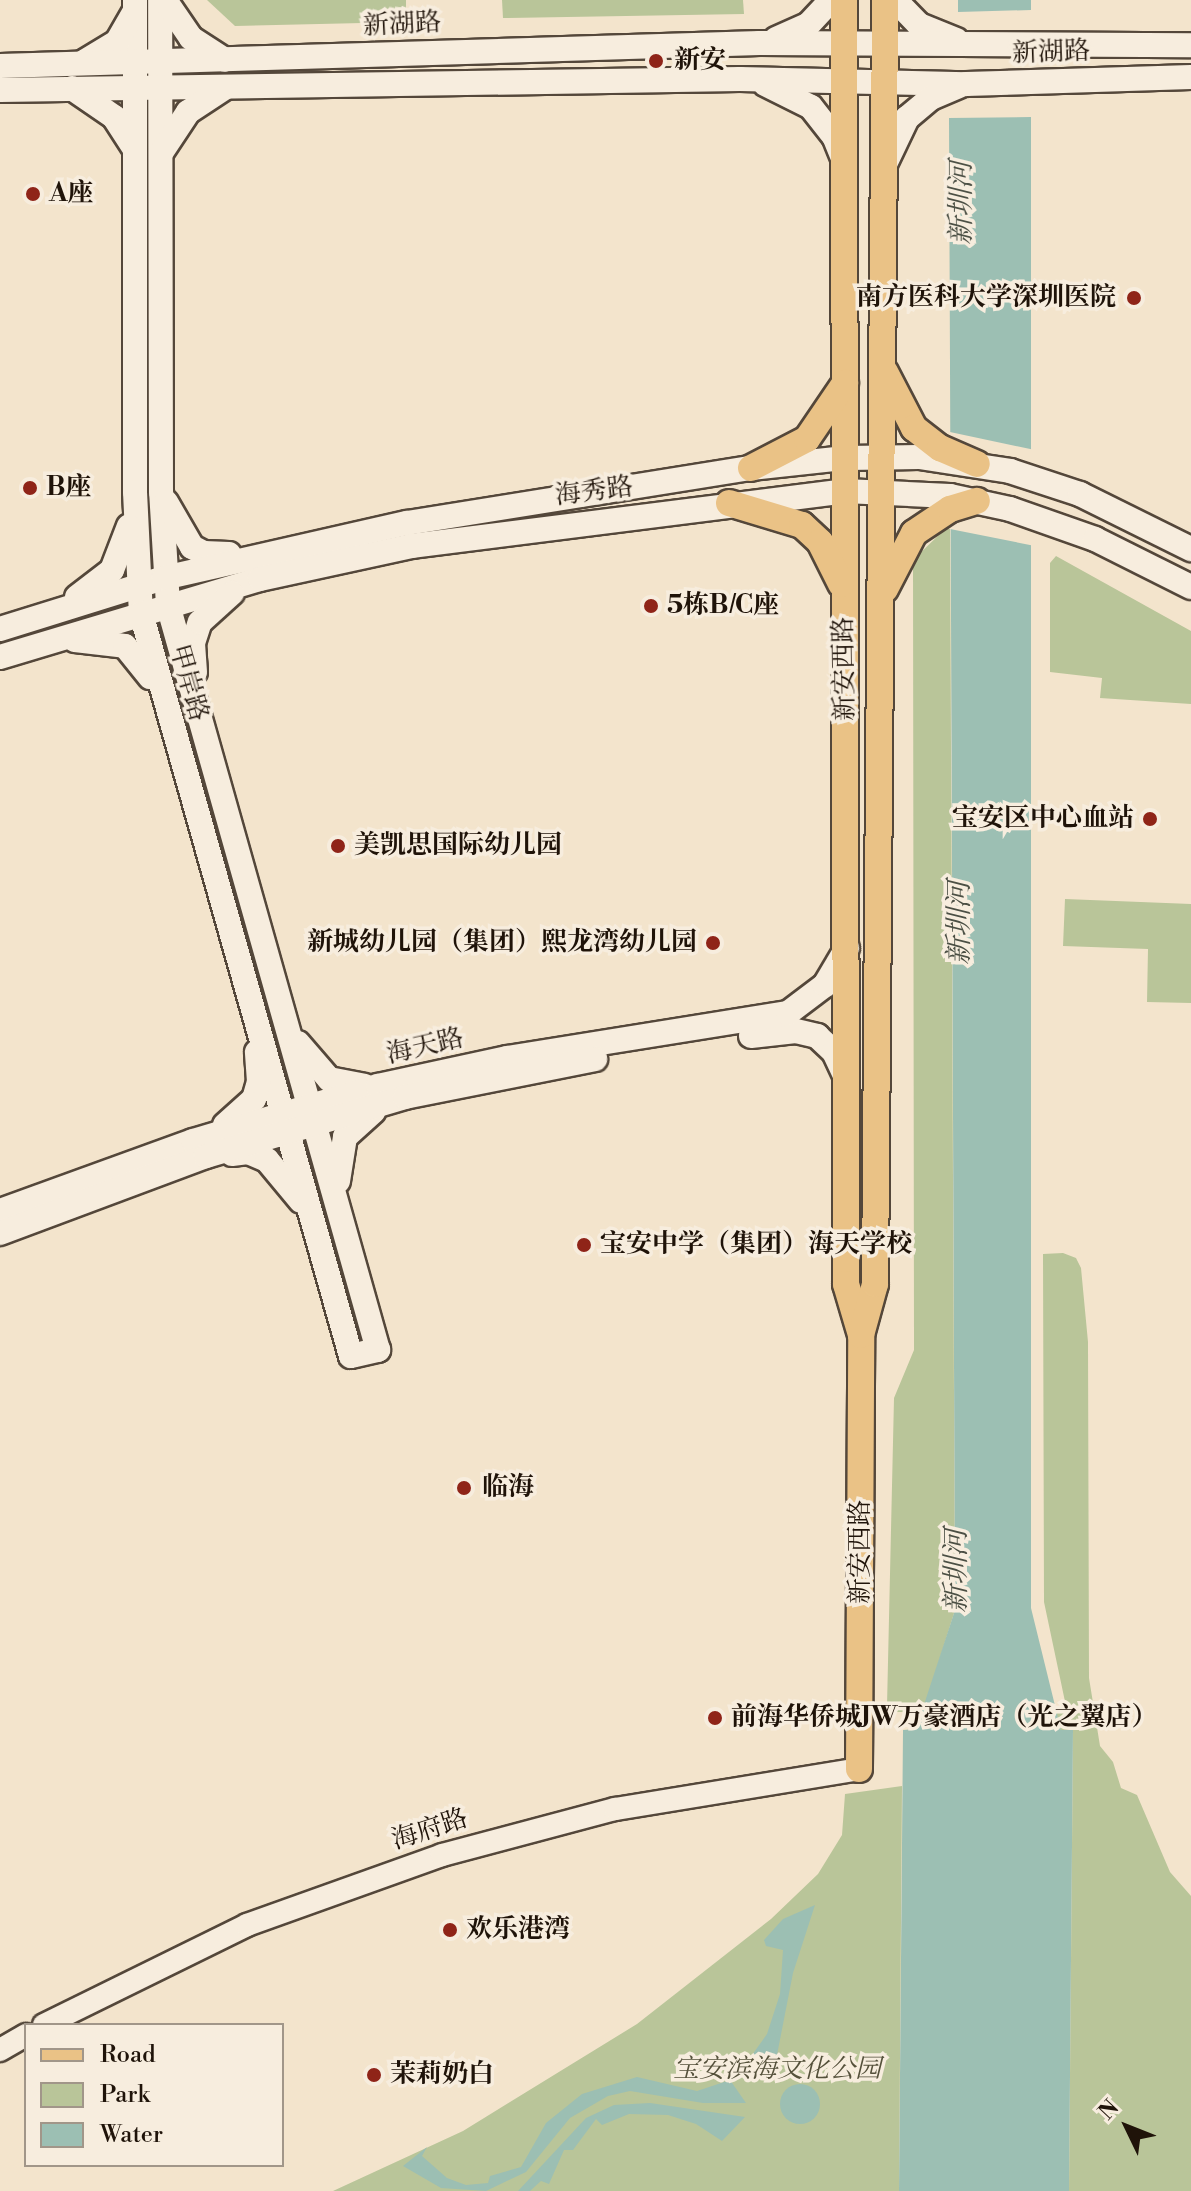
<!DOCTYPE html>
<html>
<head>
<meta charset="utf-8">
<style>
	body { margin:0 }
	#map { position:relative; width:1191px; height:2191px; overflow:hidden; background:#f3e4cc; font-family:"Libre Bodoni","Noto Serif SC",serif }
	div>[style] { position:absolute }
	.green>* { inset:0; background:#b9c599 }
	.water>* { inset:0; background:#9cbfb3 }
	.round { border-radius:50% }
	.pier>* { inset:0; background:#f3e4cc }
	.roads { filter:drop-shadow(2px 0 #54473a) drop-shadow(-2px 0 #54473a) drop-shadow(0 2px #54473a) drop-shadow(0 -2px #54473a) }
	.tertiary>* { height:22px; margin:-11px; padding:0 11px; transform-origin:11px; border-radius:11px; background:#f7edde }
	.secondary>* { height:24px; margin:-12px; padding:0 12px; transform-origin:12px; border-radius:12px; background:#f7edde }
	.primary>* { height:26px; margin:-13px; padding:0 13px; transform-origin:13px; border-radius:13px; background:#eac286 }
	.dots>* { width:22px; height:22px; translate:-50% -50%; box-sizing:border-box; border:4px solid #f7edde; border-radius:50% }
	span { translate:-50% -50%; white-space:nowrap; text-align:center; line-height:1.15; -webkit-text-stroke:7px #f7edde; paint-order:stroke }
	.street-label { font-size:26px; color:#1f1309 }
	.poi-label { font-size:26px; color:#1f1309; font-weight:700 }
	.left { translate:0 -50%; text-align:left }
	.right { translate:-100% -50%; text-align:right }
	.park-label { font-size:26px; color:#55513b; font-style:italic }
	.water-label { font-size:28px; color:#4b4f44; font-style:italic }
	.legend { position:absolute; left:24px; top:2023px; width:260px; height:144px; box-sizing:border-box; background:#f7edde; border:2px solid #a19689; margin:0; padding:10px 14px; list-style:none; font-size:24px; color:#1f1309 }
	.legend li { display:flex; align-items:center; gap:16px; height:40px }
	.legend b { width:40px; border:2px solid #a19689 }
	.north { position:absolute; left:1087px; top:2087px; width:80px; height:80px; -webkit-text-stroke:6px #f7edde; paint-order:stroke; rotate:313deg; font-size:22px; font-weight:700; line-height:32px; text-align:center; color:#1f1309 }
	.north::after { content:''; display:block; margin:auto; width:28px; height:36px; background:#1f1309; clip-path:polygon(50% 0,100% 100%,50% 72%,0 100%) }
</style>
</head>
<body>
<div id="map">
	<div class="green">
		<i style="clip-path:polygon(207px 0,406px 0,406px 22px,235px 26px)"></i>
		<i style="clip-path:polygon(502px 0,743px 0,744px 14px,503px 18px)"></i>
		<i style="clip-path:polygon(945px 529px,950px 529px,955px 1610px,923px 1712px,894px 1712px,887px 1706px,894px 1398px,914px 1350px,913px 560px)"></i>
		<i style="clip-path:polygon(1056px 556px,1191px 631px,1191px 704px,1100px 698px,1102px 678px,1050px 672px,1050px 563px)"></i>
		<i style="clip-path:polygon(1065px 899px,1191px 904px,1191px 1003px,1147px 1002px,1148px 949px,1063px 946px)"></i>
		<i style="clip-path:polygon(1063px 1253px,1076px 1258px,1081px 1268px,1088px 1342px,1089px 1678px,1100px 1746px,1113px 1762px,1121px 1788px,1137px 1795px,1170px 1872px,1191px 1896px,1191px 2191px,1069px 2191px,1073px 1731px,1061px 1730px,1056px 1712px,1067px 1711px,1044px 1602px,1043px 1254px)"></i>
		<i style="clip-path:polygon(902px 1786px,899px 2191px,333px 2191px,463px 2131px,637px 2024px,771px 1919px,818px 1874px,842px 1835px,845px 1794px)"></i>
	</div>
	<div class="water">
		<i style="clip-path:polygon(958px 0,1031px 0,1031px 10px,958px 12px)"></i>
		<i style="clip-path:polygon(1031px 117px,1031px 1608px,1061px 1730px,1073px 1730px,1069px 2191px,899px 2191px,903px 1730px,916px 1729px,955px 1610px,949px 118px)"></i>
		<i style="clip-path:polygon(815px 1905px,793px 1973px,777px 2055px,766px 2066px,747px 2062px,767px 2034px,780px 1994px,783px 1950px,766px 1946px,764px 1940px,783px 1919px)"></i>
		<i style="clip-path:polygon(637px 2077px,697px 2091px,730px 2080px,746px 2103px,703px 2103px,630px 2091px,608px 2096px,570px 2118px,526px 2172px,486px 2191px,441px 2188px,403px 2166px,427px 2147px,422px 2156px,447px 2178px,466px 2185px,488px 2183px,490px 2176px,521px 2167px,546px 2123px,582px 2094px)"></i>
		<i class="round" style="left:780px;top:2084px;width:40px;height:40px"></i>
		<i style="clip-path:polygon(650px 2103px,745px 2117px,722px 2141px,696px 2124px,668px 2115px,629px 2114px,602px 2125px,596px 2119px,573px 2150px,564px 2150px,549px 2184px,541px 2181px,530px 2191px,518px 2191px,586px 2118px,614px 2105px)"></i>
	</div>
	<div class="pier">
		<i style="clip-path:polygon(950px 432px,1035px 450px,1035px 546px,950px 529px)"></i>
	</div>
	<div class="roads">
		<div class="tertiary">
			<i style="left:44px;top:2025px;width:226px;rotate:-26.2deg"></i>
			<i style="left:247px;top:1925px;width:207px;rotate:-19.7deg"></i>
			<i style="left:442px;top:1855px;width:179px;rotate:-14.9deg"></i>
			<i style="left:615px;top:1809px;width:247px;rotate:-9.3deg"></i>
			<i style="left:0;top:2050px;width:30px;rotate:-30deg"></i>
		</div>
		<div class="secondary">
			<i style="left:135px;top:0;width:492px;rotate:90deg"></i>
			<i style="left:135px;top:492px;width:121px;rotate:87.2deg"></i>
			<i style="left:141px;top:613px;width:772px;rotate:74.22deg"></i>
			<i style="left:351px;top:1356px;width:28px;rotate:-13deg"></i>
			<i style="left:378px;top:1350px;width:774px;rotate:-105.74deg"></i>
			<i style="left:168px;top:605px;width:113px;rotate:-93.5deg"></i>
			<i style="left:161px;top:492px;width:492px;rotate:-90.1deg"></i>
			<i style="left:165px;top:0;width:46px;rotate:55.6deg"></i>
			<i style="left:191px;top:38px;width:40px;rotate:32.9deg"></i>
			<i style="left:895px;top:0;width:35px;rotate:46deg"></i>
			<i style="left:919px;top:25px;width:40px;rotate:22deg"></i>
			<i style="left:776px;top:39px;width:35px;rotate:-24deg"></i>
			<i style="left:808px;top:25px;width:34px;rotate:-47deg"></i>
			<i style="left:82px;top:63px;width:41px;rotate:-31deg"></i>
			<i style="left:117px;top:42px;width:34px;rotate:-60deg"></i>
			<i style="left:0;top:66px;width:760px;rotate:-1.73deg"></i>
			<i style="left:760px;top:43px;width:431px;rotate:0.3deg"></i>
			<i style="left:765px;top:84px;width:51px;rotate:26.6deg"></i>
			<i style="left:811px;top:107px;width:37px;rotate:52deg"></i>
			<i style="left:834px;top:136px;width:27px;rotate:68deg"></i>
			<i style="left:72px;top:88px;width:51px;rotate:34.6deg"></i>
			<i style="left:114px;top:117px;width:38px;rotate:57deg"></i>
			<i style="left:0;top:90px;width:740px;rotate:-0.85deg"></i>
			<i style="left:740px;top:79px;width:226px;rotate:1.3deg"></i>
			<i style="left:966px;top:84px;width:225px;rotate:-1.8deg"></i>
			<i style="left:161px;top:153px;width:49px;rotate:-56.6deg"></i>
			<i style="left:188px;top:112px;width:45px;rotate:-33.3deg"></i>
			<i style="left:886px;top:162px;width:49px;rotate:-64.5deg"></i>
			<i style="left:907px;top:118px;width:31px;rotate:-40deg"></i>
			<i style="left:931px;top:98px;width:30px;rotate:-23deg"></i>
			<i style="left:166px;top:502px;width:52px;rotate:60deg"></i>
			<i style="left:192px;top:547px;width:13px;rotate:27deg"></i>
			<i style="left:204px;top:553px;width:25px;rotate:2deg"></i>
			<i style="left:77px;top:597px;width:44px;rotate:-37.6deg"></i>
			<i style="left:112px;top:570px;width:47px;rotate:-68.9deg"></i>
			<i style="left:0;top:629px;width:172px;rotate:-17.3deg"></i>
			<i style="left:164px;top:578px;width:249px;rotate:-12.8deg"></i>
			<i style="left:407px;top:523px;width:348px;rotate:-9.1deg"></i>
			<i style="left:751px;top:468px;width:95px;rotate:-6.1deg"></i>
			<i style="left:845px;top:458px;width:74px;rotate:-0.8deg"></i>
			<i style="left:919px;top:457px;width:92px;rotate:8.7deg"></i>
			<i style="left:1010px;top:471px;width:74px;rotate:18.2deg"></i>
			<i style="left:1080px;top:494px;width:124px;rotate:26.4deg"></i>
			<i style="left:75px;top:640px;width:50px;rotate:6.8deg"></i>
			<i style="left:125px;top:646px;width:40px;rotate:51deg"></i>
			<i style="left:0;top:657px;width:271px;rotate:-16.7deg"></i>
			<i style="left:260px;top:579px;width:155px;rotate:-12.3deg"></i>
			<i style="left:411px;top:546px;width:437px;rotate:-7.2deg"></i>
			<i style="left:845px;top:491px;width:105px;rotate:2.7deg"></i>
			<i style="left:950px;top:496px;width:61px;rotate:12.2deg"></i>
			<i style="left:1010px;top:509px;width:90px;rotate:19.4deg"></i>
			<i style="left:1095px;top:539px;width:107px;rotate:26.6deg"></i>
			<i style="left:195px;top:672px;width:29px;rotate:-94deg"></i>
			<i style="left:193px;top:643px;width:22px;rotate:-72deg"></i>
			<i style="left:200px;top:622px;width:43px;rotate:-42.2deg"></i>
			<i style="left:751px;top:1036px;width:45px;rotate:-6.3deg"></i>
			<i style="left:796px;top:1031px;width:22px;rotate:13deg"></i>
			<i style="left:817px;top:1036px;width:23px;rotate:43deg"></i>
			<i style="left:834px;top:1052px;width:29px;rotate:65deg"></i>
			<i style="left:298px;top:1043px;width:48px;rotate:49.3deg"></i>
			<i style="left:329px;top:1079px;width:36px;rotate:11deg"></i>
			<i style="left:225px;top:1125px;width:39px;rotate:-42deg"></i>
			<i style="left:254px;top:1099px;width:18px;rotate:-74deg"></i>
			<i style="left:259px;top:1082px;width:30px;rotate:-94deg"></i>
			<i style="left:232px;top:1154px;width:16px;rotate:-7deg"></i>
			<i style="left:248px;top:1152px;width:21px;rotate:23deg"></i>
			<i style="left:267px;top:1160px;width:53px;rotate:50.3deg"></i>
			<i style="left:338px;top:1181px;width:45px;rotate:-81deg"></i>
			<i style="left:345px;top:1137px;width:38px;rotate:-42deg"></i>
			<i style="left:0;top:1211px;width:205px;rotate:-19.9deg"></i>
			<i style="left:193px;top:1141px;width:193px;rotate:-16.6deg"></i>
			<i style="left:378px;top:1086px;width:132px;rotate:-12.2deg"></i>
			<i style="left:507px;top:1058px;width:285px;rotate:-9.1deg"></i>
			<i style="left:788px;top:1013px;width:46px;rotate:-37.1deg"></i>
			<i style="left:825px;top:985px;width:43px;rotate:-59.3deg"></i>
			<i style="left:0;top:1233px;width:220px;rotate:-20.5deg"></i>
			<i style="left:206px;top:1156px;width:208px;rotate:-16.5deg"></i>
			<i style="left:405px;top:1097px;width:194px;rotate:-11.3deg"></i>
		</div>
		<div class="primary">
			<i style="left:844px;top:0;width:1284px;rotate:89.91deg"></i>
			<i style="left:846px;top:1284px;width:53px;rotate:73.6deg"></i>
			<i style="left:885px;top:372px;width:63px;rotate:62.6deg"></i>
			<i style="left:914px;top:428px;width:33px;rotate:38deg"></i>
			<i style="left:940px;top:448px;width:40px;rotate:23.4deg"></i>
			<i style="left:751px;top:468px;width:63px;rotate:-27.4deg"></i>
			<i style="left:807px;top:439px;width:68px;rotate:-55.8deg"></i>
			<i style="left:729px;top:503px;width:76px;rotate:16.8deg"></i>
			<i style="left:802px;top:525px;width:25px;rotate:43deg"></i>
			<i style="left:820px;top:542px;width:47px;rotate:63.4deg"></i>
			<i style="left:885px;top:589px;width:63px;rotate:-62.6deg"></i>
			<i style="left:914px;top:533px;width:43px;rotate:-33.7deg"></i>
			<i style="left:950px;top:509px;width:28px;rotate:-17deg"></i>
			<i style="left:859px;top:1769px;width:434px;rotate:-89.7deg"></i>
			<i style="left:861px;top:1335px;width:53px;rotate:-74.6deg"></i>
			<i style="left:875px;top:1284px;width:1284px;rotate:-89.55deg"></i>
		</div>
	</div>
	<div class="dots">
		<i style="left:656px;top:61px;background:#8f2418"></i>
		<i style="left:33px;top:194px;background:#8f2418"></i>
		<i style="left:1134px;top:298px;background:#8f2418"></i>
		<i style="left:30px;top:488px;background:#8f2418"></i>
		<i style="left:651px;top:606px;background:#8f2418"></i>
		<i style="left:1150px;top:819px;background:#8f2418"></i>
		<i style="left:338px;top:846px;background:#8f2418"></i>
		<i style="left:713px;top:943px;background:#8f2418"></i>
		<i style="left:584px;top:1245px;background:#8f2418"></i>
		<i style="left:464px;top:1488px;background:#8f2418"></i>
		<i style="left:715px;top:1718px;background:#8f2418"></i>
		<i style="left:450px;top:1930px;background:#8f2418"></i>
		<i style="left:374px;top:2075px;background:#8f2418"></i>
	</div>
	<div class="street-label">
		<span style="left:402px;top:25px;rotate:-3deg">新湖路</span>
		<span style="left:1051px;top:53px;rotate:-2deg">新湖路</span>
		<span style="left:594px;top:492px;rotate:-7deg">海秀路</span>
		<span style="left:845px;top:669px;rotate:-91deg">新安西路</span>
		<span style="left:188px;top:683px;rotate:74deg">甲岸路</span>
		<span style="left:425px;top:1047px;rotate:-13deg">海天路</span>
		<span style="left:861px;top:1552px;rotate:-90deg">新安西路</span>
		<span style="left:430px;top:1830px;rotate:-18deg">海府路</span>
	</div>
	<div class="poi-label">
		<span class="left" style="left:674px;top:61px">新安</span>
		<span class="left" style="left:49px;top:194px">A座</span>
		<span class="right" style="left:1116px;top:298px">南方医科大学深圳医院</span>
		<span class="left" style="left:46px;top:488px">B座</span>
		<span class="left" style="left:667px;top:606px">5栋B/C座</span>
		<span class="right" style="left:1134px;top:819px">宝安区中心血站</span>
		<span class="left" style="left:354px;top:846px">美凯思国际幼儿园</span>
		<span class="right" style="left:697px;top:943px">新城幼儿园（集团）熙龙湾幼儿园</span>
		<span class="left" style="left:600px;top:1245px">宝安中学（集团）海天学校</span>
		<span class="left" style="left:482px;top:1488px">临海</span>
		<span class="left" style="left:731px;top:1718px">前海华侨城JW万豪酒店（光之翼店）</span>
		<span class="left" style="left:466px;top:1930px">欢乐港湾</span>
		<span class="left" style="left:390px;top:2075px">茉莉奶白</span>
	</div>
	<div class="park-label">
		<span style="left:777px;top:2070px">宝安滨海文化公园</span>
	</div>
	<div class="water-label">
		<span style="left:962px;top:203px;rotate:-90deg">新圳河</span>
		<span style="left:960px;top:923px;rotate:-90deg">新圳河</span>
		<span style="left:957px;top:1571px;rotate:-90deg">新圳河</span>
	</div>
	<ul class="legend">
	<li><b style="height:10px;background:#eac286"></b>Road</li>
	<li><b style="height:22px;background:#b9c599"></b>Park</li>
	<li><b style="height:22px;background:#9cbfb3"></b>Water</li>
	</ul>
	<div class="north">N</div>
</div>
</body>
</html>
